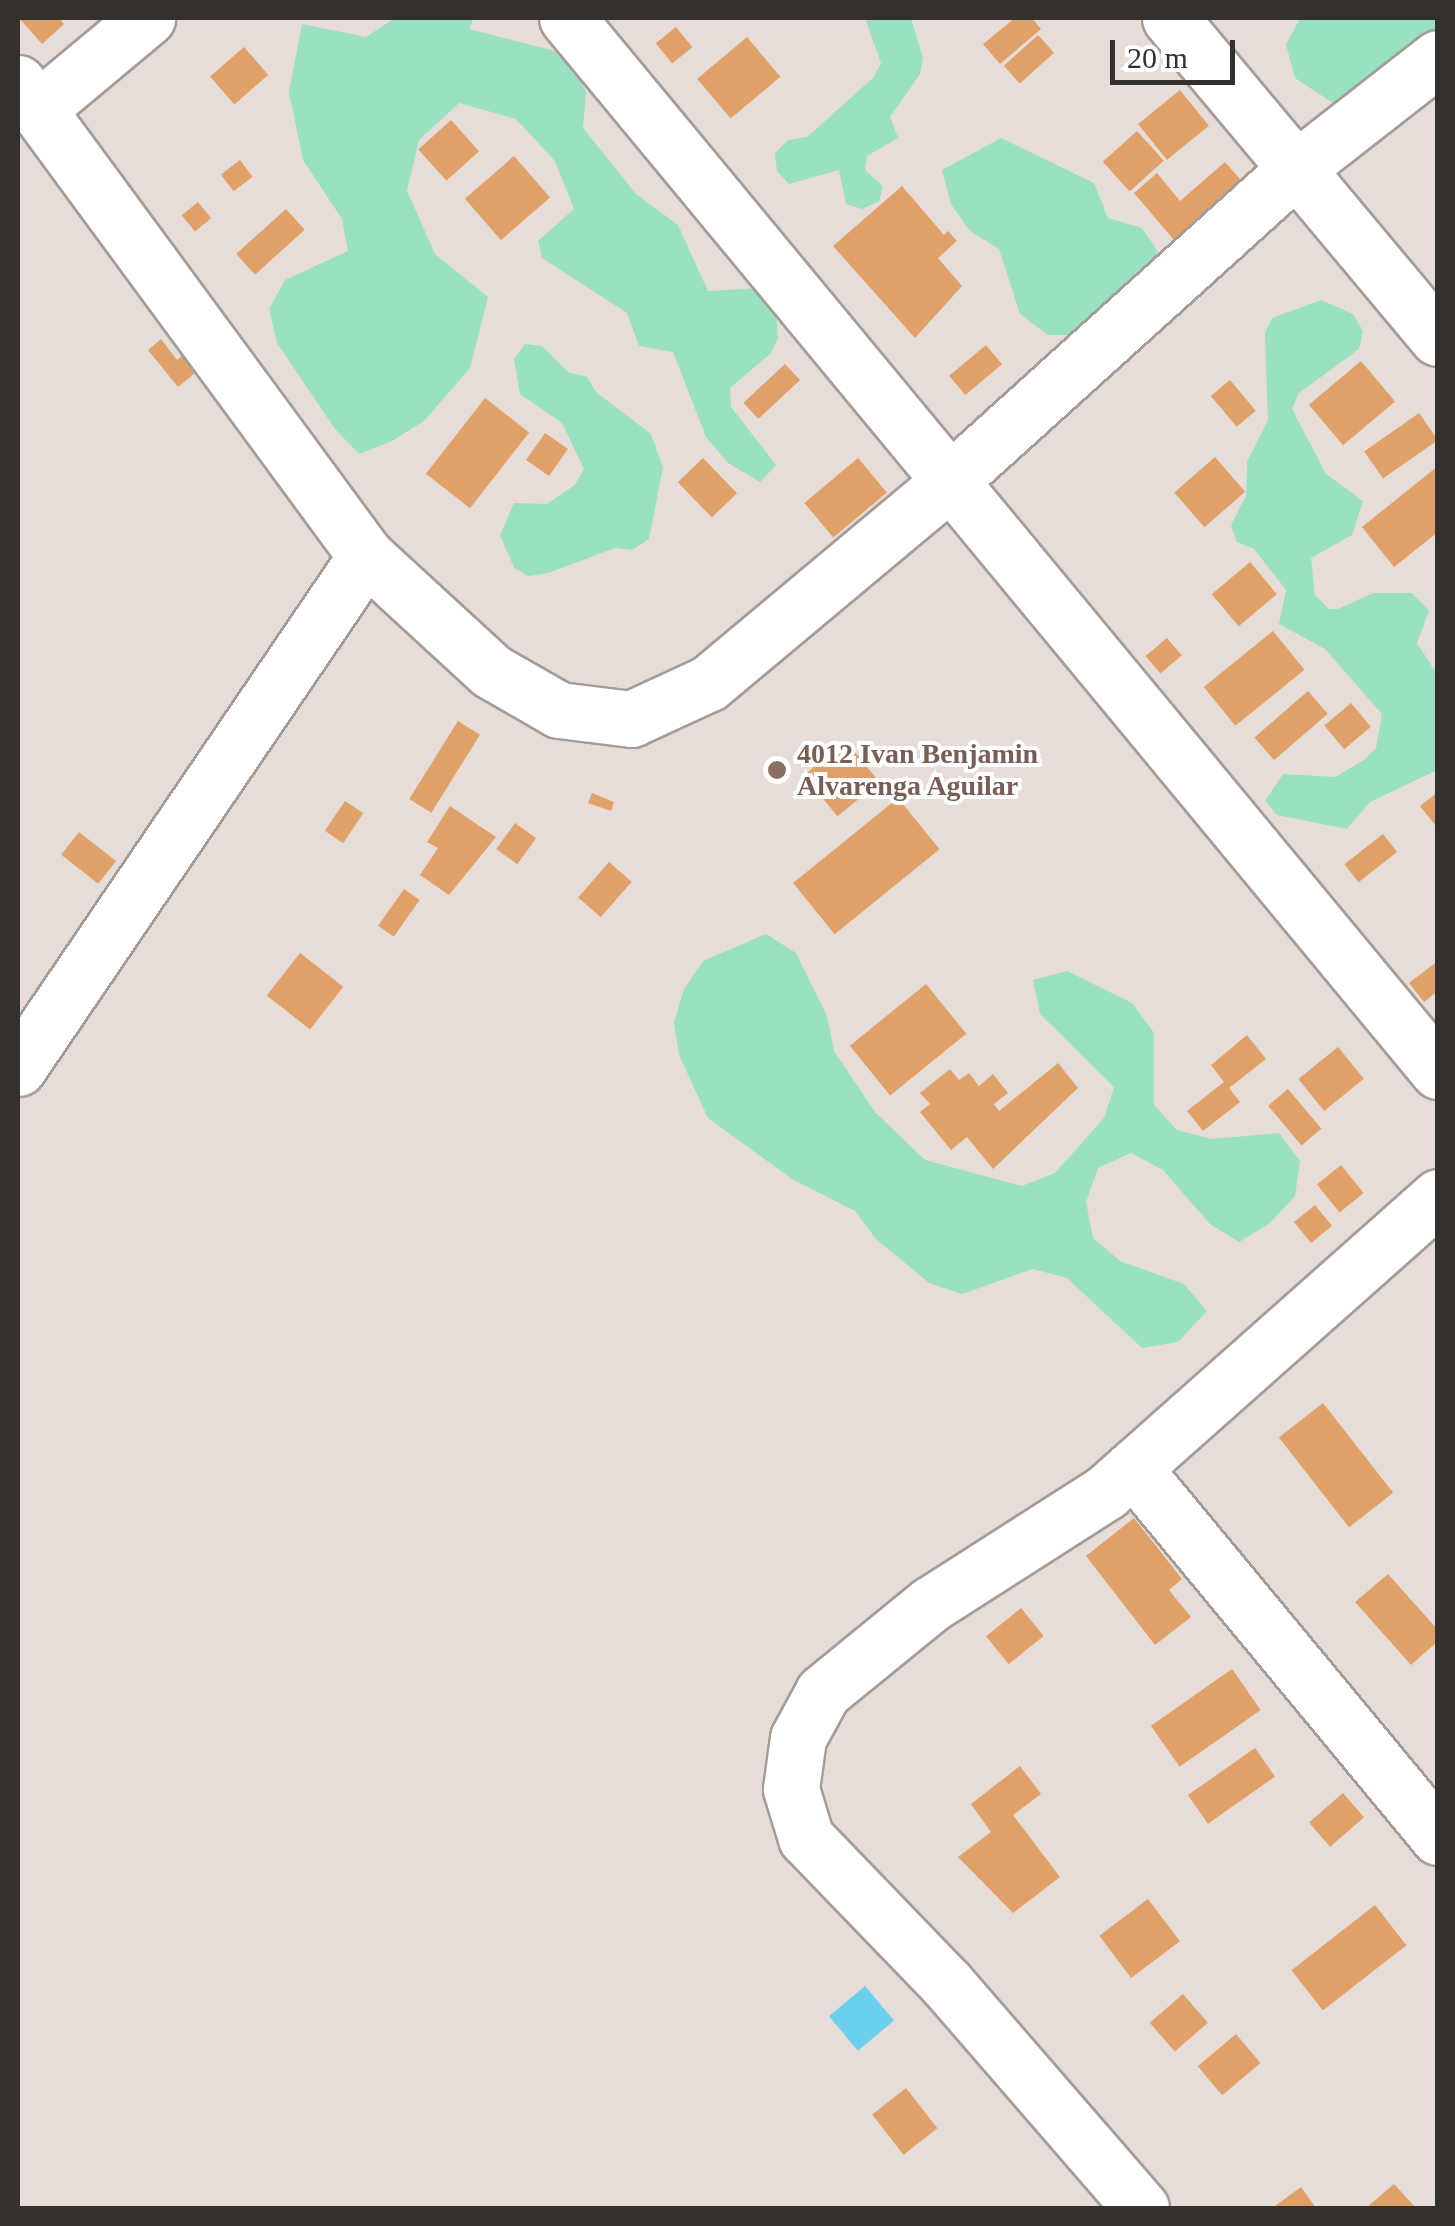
<!DOCTYPE html>
<html>
<head>
<meta charset="utf-8">
<style>
	body { margin:0 }
	#map { position:relative; width:1455px; height:2226px; overflow:hidden; background:#e6ddd8; font-family:Georgia,serif }
	div>[style] { position:absolute }
	.green>* { inset:0; background:#99e1c0 }
	.water>* { inset:0; background:#6ad0ee; transform-origin:0 0 }
	.building>* { inset:0; background:#e0a169; transform-origin:0 0 }
	.roads { filter:drop-shadow(2px 0 #a49c97) drop-shadow(-2px 0 #a49c97) drop-shadow(0 2px #a49c97) drop-shadow(0 -2px #a49c97) }
	.minor>* { height:55px; margin:-27.5px; padding:0 27.5px; transform-origin:27.5px; border-radius:27.5px; background:#fff }
	.dots>* { width:28px; height:28px; translate:-50% -50%; box-sizing:border-box; border:5px solid #fff; border-radius:50% }
	span { translate:-50% -50%; white-space:nowrap; text-align:center; line-height:1.15; -webkit-text-stroke:8px #fff; paint-order:stroke }
	.education-label { font-size:28px; color:#785e54; font-weight:700 }
	.left { translate:0 -50%; text-align:left }
	.frame { position:absolute; inset:0; border:20px solid #33302e; pointer-events:none }
	.scale { position:absolute; left:1110px; top:40px; width:125px; height:45px; box-sizing:border-box; border:5px solid #33302e; border-top:0; padding-left:12px; font-size:30px; line-height:35px; white-space:nowrap; color:#33302e; -webkit-text-stroke:8px #fff; paint-order:stroke }
</style>
</head>
<body>
<div id="map">
	<div class="green">
		<i style="clip-path:polygon(395px 18px,474px 18px,469px 29px,567px 54px,586px 92px,583px 128px,636px 194px,678px 225px,708px 291px,763px 288px,775px 301px,778px 338px,770px 354px,730px 388px,731px 407px,776px 465px,760px 482px,728px 463px,706px 437px,673px 352px,639px 346px,627px 313px,542px 258px,538px 241px,574px 209px,555px 161px,516px 119px,459px 103px,419px 140px,407px 191px,435px 254px,488px 297px,470px 368px,424px 421px,392px 441px,359px 454px,335px 429px,277px 343px,269px 309px,285px 280px,348px 251px,342px 219px,303px 160px,289px 92px,302px 24px,366px 37px)"></i>
		<i style="clip-path:polygon(865px 18px,911px 18px,923px 58px,920px 74px,890px 117px,898px 138px,867px 156px,865px 170px,883px 186px,879px 201px,862px 209px,846px 204px,839px 170px,789px 184px,777px 171px,775px 153px,788px 140px,807px 137px,873px 78px,881px 63px)"></i>
		<i style="clip-path:polygon(1300px 18px,1437px 18px,1437px 35px,1339px 107px,1295px 78px,1286px 45px)"></i>
		<i style="clip-path:polygon(1001px 138px,1094px 183px,1108px 218px,1142px 228px,1162px 258px,1084px 335px,1048px 335px,1020px 314px,999px 249px,970px 231px,951px 204px,942px 170px)"></i>
		<i style="clip-path:polygon(1321px 300px,1353px 314px,1363px 331px,1359px 349px,1299px 393px,1292px 409px,1326px 474px,1363px 501px,1352px 535px,1311px 558px,1315px 595px,1329px 609px,1338px 609px,1373px 593px,1412px 593px,1429px 611px,1417px 643px,1437px 674px,1437px 770px,1370px 802px,1347px 829px,1277px 815px,1265px 801px,1283px 774px,1335px 777px,1364px 760px,1376px 748px,1382px 714px,1325px 649px,1279px 624px,1286px 590px,1254px 549px,1237px 542px,1231px 525px,1246px 496px,1247px 462px,1268px 420px,1265px 333px,1272px 318px)"></i>
		<i style="clip-path:polygon(525px 344px,542px 346px,568px 372px,587px 377px,596px 392px,651px 434px,663px 467px,649px 539px,632px 550px,615px 548px,548px 573px,529px 576px,514px 568px,500px 535px,514px 503px,547px 504px,575px 485px,584px 469px,562px 423px,520px 394px,514px 359px)"></i>
		<i style="clip-path:polygon(766px 934px,796px 953px,827px 1016px,834px 1051px,875px 1112px,925px 1160px,1022px 1186px,1055px 1173px,1104px 1118px,1114px 1087px,1040px 1014px,1033px 980px,1067px 971px,1132px 1003px,1154px 1033px,1154px 1105px,1177px 1130px,1212px 1139px,1279px 1133px,1300px 1161px,1295px 1196px,1270px 1223px,1239px 1242px,1210px 1224px,1163px 1170px,1131px 1153px,1098px 1168px,1086px 1202px,1093px 1238px,1120px 1261px,1184px 1284px,1207px 1311px,1178px 1342px,1142px 1348px,1067px 1278px,1033px 1269px,962px 1294px,929px 1283px,876px 1239px,855px 1211px,792px 1179px,708px 1118px,679px 1055px,674px 1022px,684px 989px,703px 961px)"></i>
	</div>
	<div class="water">
		<i style="left:865px;top:1986px;width:45px;height:47px;rotate:50deg"></i>
	</div>
	<div class="building">
		<i style="clip-path:polygon(19px 18px,59px 18px,64px 24px,42px 44px)"></i>
		<i style="clip-path:polygon(1015px 18px,1032px 18px,1041px 29px,1000px 64px,983px 44px)"></i>
		<i style="left:676px;top:27px;width:26px;height:26px;rotate:51deg"></i>
		<i style="left:1038px;top:35px;width:24px;height:46px;rotate:48deg"></i>
		<i style="left:747px;top:37px;width:52px;height:65px;rotate:50deg"></i>
		<i style="left:244px;top:47px;width:37px;height:45px;rotate:49deg"></i>
		<i style="left:1180px;top:90px;width:46px;height:54px;rotate:51deg"></i>
		<i style="left:451px;top:120px;width:42px;height:44px;rotate:48deg"></i>
		<i style="left:1137px;top:131px;width:40px;height:46px;rotate:48deg"></i>
		<i style="left:514px;top:156px;width:55px;height:65px;rotate:49deg"></i>
		<i style="left:240px;top:160px;width:21px;height:24px;rotate:53deg"></i>
		<i style="clip-path:polygon(1225px 162px,1256px 197px,1185px 253px,1134px 193px,1157px 173px,1180px 201px)"></i>
		<i style="clip-path:polygon(902px 186px,944px 235px,948px 231px,957px 241px,938px 258px,962px 286px,915px 338px,833px 246px)"></i>
		<i style="left:198px;top:202px;width:21px;height:21px;rotate:51deg"></i>
		<i style="left:286px;top:209px;width:28px;height:67px;rotate:48deg"></i>
		<i style="clip-path:polygon(161px 339px,177px 360px,191px 348px,205px 365px,178px 387px,148px 350px)"></i>
		<i style="left:986px;top:345px;width:25px;height:48px;rotate:50deg"></i>
		<i style="left:1361px;top:361px;width:53px;height:68px;rotate:50deg"></i>
		<i style="left:785px;top:364px;width:22px;height:57px;rotate:47deg"></i>
		<i style="left:1230px;top:380px;width:40px;height:25px;rotate:50deg"></i>
		<i style="left:485px;top:398px;width:56px;height:96px;rotate:38deg"></i>
		<i style="left:1419px;top:413px;width:33px;height:67px;rotate:55deg"></i>
		<i style="left:545px;top:433px;width:28px;height:33px;rotate:35deg"></i>
		<i style="left:1215px;top:457px;width:46px;height:54px;rotate:49deg"></i>
		<i style="left:703px;top:458px;width:49px;height:35px;rotate:46deg"></i>
		<i style="left:858px;top:458px;width:45px;height:70px;rotate:50deg"></i>
		<i style="clip-path:polygon(1438px 466px,1438px 532px,1394px 567px,1362px 527px)"></i>
		<i style="left:1250px;top:562px;width:42px;height:50px;rotate:50deg"></i>
		<i style="left:1273px;top:631px;width:50px;height:89px;rotate:51deg"></i>
		<i style="left:1167px;top:638px;width:23px;height:28px;rotate:50deg"></i>
		<i style="left:1308px;top:691px;width:30px;height:71px;rotate:49deg"></i>
		<i style="left:1351px;top:703px;width:31px;height:35px;rotate:50deg"></i>
		<i style="left:458px;top:721px;width:26px;height:92px;rotate:32deg"></i>
		<i style="left:846px;top:741px;width:53px;height:54px;rotate:51deg"></i>
		<i style="clip-path:polygon(1438px 792px,1438px 823px,1435px 825px,1420px 806px)"></i>
		<i style="clip-path:polygon(592px 793px,614px 802px,611px 811px,588px 803px)"></i>
		<i style="left:898px;top:798px;width:66px;height:135px;rotate:51deg"></i>
		<i style="left:345px;top:801px;width:22px;height:36px;rotate:34deg"></i>
		<i style="clip-path:polygon(450px 806px,496px 837px,449px 895px,420px 875px,438px 848px,427px 842px)"></i>
		<i style="left:515px;top:823px;width:26px;height:32px;rotate:36deg"></i>
		<i style="left:79px;top:832px;width:47px;height:29px;rotate:38deg"></i>
		<i style="left:1383px;top:834px;width:23px;height:49px;rotate:52deg"></i>
		<i style="left:609px;top:862px;width:30px;height:47px;rotate:41deg"></i>
		<i style="left:404px;top:889px;width:19px;height:45px;rotate:35deg"></i>
		<i style="left:300px;top:953px;width:55px;height:54px;rotate:38deg"></i>
		<i style="clip-path:polygon(1438px 961px,1438px 991px,1424px 1002px,1409px 983px)"></i>
		<i style="left:926px;top:984px;width:64px;height:98px;rotate:51deg"></i>
		<i style="clip-path:polygon(1247px 1035px,1266px 1059px,1229px 1088px,1240px 1102px,1203px 1131px,1187px 1111px,1224px 1082px,1211px 1065px)"></i>
		<i style="left:1338px;top:1047px;width:41px;height:51px;rotate:51deg"></i>
		<i style="clip-path:polygon(1058px 1063px,1078px 1088px,993px 1169px,967px 1137px,951px 1150px,920px 1112px,930px 1104px,920px 1093px,950px 1069px,959px 1080px,969px 1073px,979px 1086px,993px 1074px,1008px 1093px,994px 1104px,999px 1111px)"></i>
		<i style="left:1288px;top:1089px;width:52px;height:26px;rotate:50deg"></i>
		<i style="left:1341px;top:1165px;width:36px;height:31px;rotate:51deg"></i>
		<i style="left:1315px;top:1205px;width:27px;height:27px;rotate:51deg"></i>
		<i style="left:1323px;top:1403px;width:114px;height:56px;rotate:52deg"></i>
		<i style="clip-path:polygon(1134px 1518px,1182px 1579px,1169px 1590px,1191px 1617px,1155px 1645px,1086px 1556px)"></i>
		<i style="clip-path:polygon(1388px 1574px,1438px 1630px,1438px 1641px,1411px 1665px,1355px 1602px)"></i>
		<i style="left:1021px;top:1608px;width:36px;height:45px;rotate:51deg"></i>
		<i style="left:1232px;top:1669px;width:50px;height:99px;rotate:55deg"></i>
		<i style="left:1255px;top:1748px;width:35px;height:82px;rotate:55deg"></i>
		<i style="clip-path:polygon(1020px 1766px,1041px 1794px,1013px 1815px,1060px 1877px,1013px 1913px,958px 1857px,991px 1832px,971px 1804px)"></i>
		<i style="left:1343px;top:1793px;width:32px;height:45px;rotate:49deg"></i>
		<i style="left:1148px;top:1899px;width:53px;height:61px;rotate:53deg"></i>
		<i style="left:1375px;top:1905px;width:51px;height:106px;rotate:52deg"></i>
		<i style="left:1183px;top:1994px;width:38px;height:44px;rotate:49deg"></i>
		<i style="left:1236px;top:2034px;width:38px;height:50px;rotate:50deg"></i>
		<i style="left:906px;top:2088px;width:51px;height:43px;rotate:52deg"></i>
		<i style="clip-path:polygon(1394px 2184px,1416px 2208px,1366px 2208px)"></i>
		<i style="clip-path:polygon(1301px 2187px,1316px 2208px,1272px 2208px)"></i>
	</div>
	<div class="roads">
		<div class="minor">
			<i style="left:567px;top:18px;width:1367px;rotate:50.4deg"></i>
			<i style="left:1170px;top:18px;width:417px;rotate:50.1deg"></i>
			<i style="left:18px;top:83px;width:587px;rotate:53.66deg"></i>
			<i style="left:366px;top:556px;width:170px;rotate:42.6deg"></i>
			<i style="left:491px;top:671px;width:78px;rotate:29.8deg"></i>
			<i style="left:559px;top:710px;width:73px;rotate:7.1deg"></i>
			<i style="left:631px;top:719px;width:86px;rotate:-24.8deg"></i>
			<i style="left:709px;top:683px;width:313px;rotate:-39.9deg"></i>
			<i style="left:949px;top:482px;width:467px;rotate:-42.1deg"></i>
			<i style="left:1296px;top:169px;width:180px;rotate:-38deg"></i>
			<i style="left:39px;top:108px;width:141px;rotate:-39.8deg"></i>
			<i style="left:18px;top:1068px;width:619px;rotate:-55.8deg"></i>
			<i style="left:1133px;top:1468px;width:479px;rotate:50.4deg"></i>
			<i style="left:1141px;top:2208px;width:296px;rotate:-130.9deg"></i>
			<i style="left:947px;top:1984px;width:203px;rotate:-134deg"></i>
			<i style="left:806px;top:1838px;width:51px;rotate:-107deg"></i>
			<i style="left:791px;top:1789px;width:51px;rotate:-82.2deg"></i>
			<i style="left:798px;top:1738px;width:52px;rotate:-61.5deg"></i>
			<i style="left:823px;top:1692px;width:139px;rotate:-39.2deg"></i>
			<i style="left:931px;top:1604px;width:208px;rotate:-32.6deg"></i>
			<i style="left:1106px;top:1492px;width:444px;rotate:-41.6deg"></i>
		</div>
	</div>
	<div class="dots">
		<i style="left:777px;top:770px;background:#8d6e63"></i>
	</div>
	<div class="education-label">
		<span class="left" style="left:797px;top:770px">4012 Ivan Benjamin<br>Alvarenga Aguilar</span>
	</div>
	<div class="frame"></div>
	<div class="scale">20 m</div>
</div>
</body>
</html>
